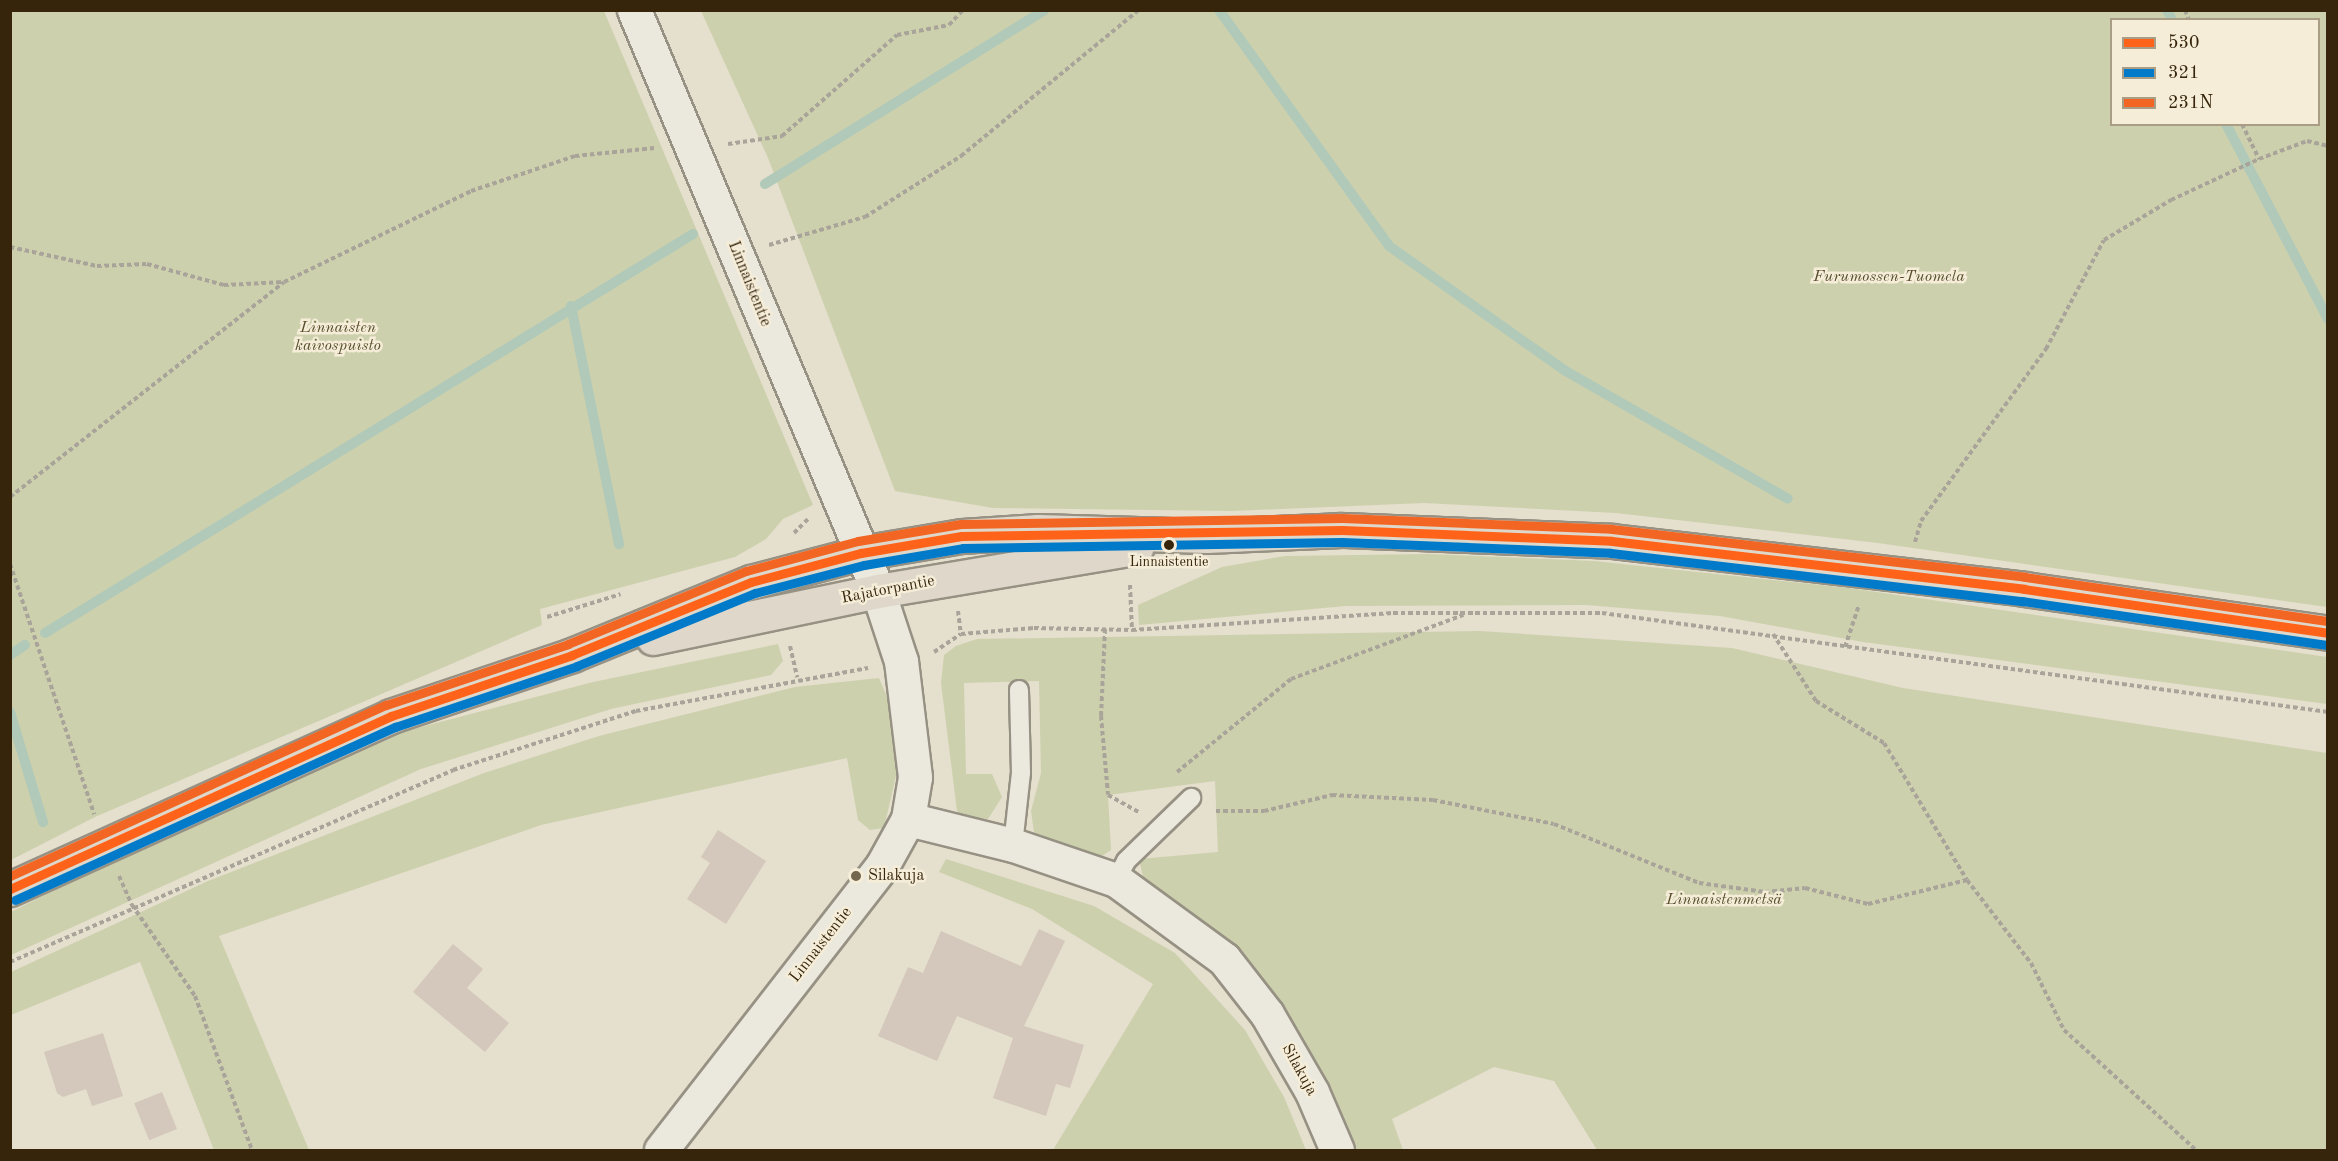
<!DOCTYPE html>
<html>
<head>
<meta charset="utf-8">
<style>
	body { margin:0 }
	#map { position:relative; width:2338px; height:1161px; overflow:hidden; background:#e5dfcd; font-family:"Old Standard TT",serif }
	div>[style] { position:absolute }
	.green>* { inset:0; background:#cdd0ad }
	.stream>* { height:10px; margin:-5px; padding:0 5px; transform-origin:5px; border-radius:5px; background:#b0c9b9 }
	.building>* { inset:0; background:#d4c7bb; transform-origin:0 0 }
	.path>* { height:4px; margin-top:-2px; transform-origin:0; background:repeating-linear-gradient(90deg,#a9a49a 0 4.5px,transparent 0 7.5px) }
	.roads { filter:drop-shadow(2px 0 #969183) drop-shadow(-2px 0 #969183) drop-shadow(0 2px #969183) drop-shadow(0 -2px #969183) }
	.lane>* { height:18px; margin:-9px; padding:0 9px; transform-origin:9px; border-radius:9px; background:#ebe8de }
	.street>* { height:33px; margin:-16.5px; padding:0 16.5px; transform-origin:16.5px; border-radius:16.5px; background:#ebe8de }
	.primary>* { height:33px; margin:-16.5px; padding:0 16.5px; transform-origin:16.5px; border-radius:16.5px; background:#ded7ca }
	.bus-1>* { height:9px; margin:-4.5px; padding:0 4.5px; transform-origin:4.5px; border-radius:4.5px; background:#ff6319 }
	.bus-2>* { height:9px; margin:-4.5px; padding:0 4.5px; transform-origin:4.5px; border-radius:4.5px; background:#007ac9 }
	.bus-3>* { height:9px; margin:-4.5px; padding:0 4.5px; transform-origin:4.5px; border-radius:4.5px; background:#f26522 }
	.dots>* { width:16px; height:16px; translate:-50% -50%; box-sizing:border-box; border:3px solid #f5edd8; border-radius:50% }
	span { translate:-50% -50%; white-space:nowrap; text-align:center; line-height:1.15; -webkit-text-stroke:5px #f5edd8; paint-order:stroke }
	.bus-label { font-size:14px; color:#36250b }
	.park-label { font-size:16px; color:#574d2d; font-style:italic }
	.street-label { font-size:16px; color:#36250b }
	.poi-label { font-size:16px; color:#36250b }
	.left { translate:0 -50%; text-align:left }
	.frame { position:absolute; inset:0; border:12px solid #36250b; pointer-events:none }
	.legend { position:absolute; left:2110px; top:18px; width:210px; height:108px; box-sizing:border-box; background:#f5edd8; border:2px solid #a99d86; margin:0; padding:8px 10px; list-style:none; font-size:18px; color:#36250b }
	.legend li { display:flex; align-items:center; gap:12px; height:30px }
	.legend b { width:30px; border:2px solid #a99d86 }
</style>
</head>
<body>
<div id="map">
	<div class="green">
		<i style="clip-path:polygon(11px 10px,604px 11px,813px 505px,783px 519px,766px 539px,735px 557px,540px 609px,542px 625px,95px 817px,11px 860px)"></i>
		<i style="clip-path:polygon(evenodd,701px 11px,2327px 11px,2327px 607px,1878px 543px,1616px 513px,1424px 503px,1231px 511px,993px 508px,895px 491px,768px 158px,701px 11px,2112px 20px,2318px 20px,2318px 124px,2112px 124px,2112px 20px)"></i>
		<i style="clip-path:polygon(1429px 554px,1594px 561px,1849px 588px,2327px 657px,2327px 704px,1863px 642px,1720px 616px,1586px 605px,1345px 606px,1139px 625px,1138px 605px,1222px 567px,1285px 556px)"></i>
		<i style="clip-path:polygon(1480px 631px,1732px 648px,1903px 688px,2327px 753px,2327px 1150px,1597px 1150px,1554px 1081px,1494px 1067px,1392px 1119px,1403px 1150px,1355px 1150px,1144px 881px,1139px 859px,1218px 852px,1215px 781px,1108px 795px,1111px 850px,1099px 858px,1045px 839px,1034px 832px,1031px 811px,1041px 773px,1039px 681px,964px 683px,966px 774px,992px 774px,1002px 797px,988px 819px,964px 817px,957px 811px,941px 683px,944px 655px,956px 646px,977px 639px)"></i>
		<i style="clip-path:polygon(778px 644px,783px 661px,771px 675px,611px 709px,421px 769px,11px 955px,11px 912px,188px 823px,394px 734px,593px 682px)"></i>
		<i style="clip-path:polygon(879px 678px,895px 716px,898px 767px,884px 828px,870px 830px,858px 820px,847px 758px,541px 825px,219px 936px,309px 1150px,214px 1150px,140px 962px,11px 1015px,11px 972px,208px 881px,484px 773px,599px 736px,795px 687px)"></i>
		<i style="clip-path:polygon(946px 859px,1094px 906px,1175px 953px,1245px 1030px,1284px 1097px,1306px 1150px,1053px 1150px,1153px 984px,1032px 909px,939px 872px)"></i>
	</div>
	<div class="stream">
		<i style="left:1219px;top:10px;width:291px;rotate:54.2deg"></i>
		<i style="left:1389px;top:246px;width:214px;rotate:35.3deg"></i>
		<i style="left:1564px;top:370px;width:258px;rotate:29.9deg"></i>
		<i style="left:2167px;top:10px;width:11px;rotate:63deg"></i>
		<i style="left:2226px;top:124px;width:220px;rotate:62.4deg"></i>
		<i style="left:765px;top:184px;width:329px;rotate:-31.9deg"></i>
		<i style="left:571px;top:306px;width:243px;rotate:78.6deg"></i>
		<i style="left:45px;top:633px;width:761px;rotate:-31.62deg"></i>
		<i style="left:10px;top:655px;width:18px;rotate:-34deg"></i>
		<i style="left:10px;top:712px;width:115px;rotate:73.3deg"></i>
	</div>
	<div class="building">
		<i style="clip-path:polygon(718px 830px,766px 861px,726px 924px,687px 899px,710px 863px,701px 857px)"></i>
		<i style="clip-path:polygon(1039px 929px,1065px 941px,1024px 1026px,1084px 1045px,1070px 1088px,1056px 1084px,1046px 1116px,993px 1098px,1013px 1038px,957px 1016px,937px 1061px,878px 1036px,908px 967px,923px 973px,941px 931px,1021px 966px)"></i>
		<i style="clip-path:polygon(453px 944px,483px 969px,467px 988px,509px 1023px,485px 1052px,413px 992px)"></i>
		<i style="clip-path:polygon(103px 1033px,123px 1096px,92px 1106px,86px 1089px,63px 1097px,57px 1093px,44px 1052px)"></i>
		<i style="left:162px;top:1092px;width:40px;height:30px;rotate:68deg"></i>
	</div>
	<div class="path">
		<i style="left:2185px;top:10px;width:11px;rotate:68deg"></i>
		<i style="left:2242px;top:124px;width:39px;rotate:64deg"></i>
		<i style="left:728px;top:144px;width:55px;rotate:-8.4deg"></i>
		<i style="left:782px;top:136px;width:153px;rotate:-41.3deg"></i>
		<i style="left:897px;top:35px;width:53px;rotate:-10.9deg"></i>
		<i style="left:949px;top:25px;width:21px;rotate:-47deg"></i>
		<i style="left:769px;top:245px;width:100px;rotate:-16.3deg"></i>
		<i style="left:865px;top:217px;width:114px;rotate:-32.4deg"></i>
		<i style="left:961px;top:156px;width:230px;rotate:-39.4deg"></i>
		<i style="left:10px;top:247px;width:89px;rotate:12.3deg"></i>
		<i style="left:97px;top:266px;width:50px;rotate:-2.3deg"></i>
		<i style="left:147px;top:264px;width:80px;rotate:15.3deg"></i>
		<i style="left:224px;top:285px;width:59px;rotate:-2.9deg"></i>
		<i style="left:10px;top:497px;width:348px;rotate:-38.1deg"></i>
		<i style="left:284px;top:282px;width:208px;rotate:-25.9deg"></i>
		<i style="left:471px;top:191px;width:110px;rotate:-18.6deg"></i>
		<i style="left:575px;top:156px;width:80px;rotate:-5.7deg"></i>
		<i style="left:794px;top:533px;width:21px;rotate:-45deg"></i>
		<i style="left:1915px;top:542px;width:22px;rotate:-74deg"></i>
		<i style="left:1921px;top:521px;width:213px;rotate:-54deg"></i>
		<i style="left:2046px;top:349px;width:123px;rotate:-62deg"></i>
		<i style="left:2104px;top:240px;width:78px;rotate:-30.8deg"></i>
		<i style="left:2171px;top:200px;width:97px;rotate:-25deg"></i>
		<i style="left:2259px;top:159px;width:51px;rotate:-20.6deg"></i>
		<i style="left:2307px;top:141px;width:22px;rotate:13deg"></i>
		<i style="left:10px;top:564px;width:264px;rotate:71.4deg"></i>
		<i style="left:1130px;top:585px;width:45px;rotate:87.5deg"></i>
		<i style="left:958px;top:611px;width:23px;rotate:83deg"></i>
		<i style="left:547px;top:617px;width:77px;rotate:-17.3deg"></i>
		<i style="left:1105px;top:629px;width:87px;rotate:92.6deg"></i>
		<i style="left:1101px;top:716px;width:79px;rotate:84.9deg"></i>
		<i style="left:1108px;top:795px;width:35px;rotate:29deg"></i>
		<i style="left:1773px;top:634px;width:80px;rotate:57.3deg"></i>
		<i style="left:1816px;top:701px;width:80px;rotate:31.7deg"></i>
		<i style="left:1884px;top:743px;width:160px;rotate:58.8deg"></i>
		<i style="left:1967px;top:880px;width:105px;rotate:52.4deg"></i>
		<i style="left:2031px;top:963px;width:75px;rotate:63.8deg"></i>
		<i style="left:2064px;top:1030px;width:178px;rotate:42.3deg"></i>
		<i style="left:790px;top:646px;width:32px;rotate:77deg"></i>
		<i style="left:1845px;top:647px;width:44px;rotate:-71.6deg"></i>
		<i style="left:934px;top:652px;width:32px;rotate:-34deg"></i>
		<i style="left:961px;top:634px;width:73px;rotate:-4.7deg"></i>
		<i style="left:1034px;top:628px;width:98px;rotate:1.2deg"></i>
		<i style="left:1132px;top:630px;width:262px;rotate:-3.7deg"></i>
		<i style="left:1393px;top:613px;width:209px"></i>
		<i style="left:1602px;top:613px;width:733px;rotate:7.77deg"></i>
		<i style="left:1177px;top:772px;width:147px;rotate:-39.2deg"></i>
		<i style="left:1291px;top:679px;width:184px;rotate:-20.4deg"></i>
		<i style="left:1216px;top:811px;width:48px"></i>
		<i style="left:1264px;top:811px;width:70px;rotate:-13.2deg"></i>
		<i style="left:1332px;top:795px;width:101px;rotate:2.8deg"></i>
		<i style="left:1433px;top:800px;width:123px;rotate:11.2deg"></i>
		<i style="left:1554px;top:824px;width:157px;rotate:22.1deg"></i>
		<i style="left:1699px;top:883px;width:67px;rotate:7.8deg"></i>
		<i style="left:1765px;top:892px;width:40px;rotate:-5.7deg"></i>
		<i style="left:1805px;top:888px;width:65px;rotate:14.3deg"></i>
		<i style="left:1868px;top:904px;width:102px;rotate:-13.6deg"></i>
		<i style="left:119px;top:876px;width:32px;rotate:66deg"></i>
		<i style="left:132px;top:905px;width:111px;rotate:55.3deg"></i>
		<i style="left:195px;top:996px;width:164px;rotate:69.7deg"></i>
		<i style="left:10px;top:962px;width:483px;rotate:-23.4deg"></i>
		<i style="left:453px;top:770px;width:192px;rotate:-17.9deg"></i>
		<i style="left:636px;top:711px;width:236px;rotate:-10.5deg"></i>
	</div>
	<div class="roads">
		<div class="lane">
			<i style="left:1013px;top:845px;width:72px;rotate:-83.7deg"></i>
			<i style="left:1021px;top:773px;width:83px;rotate:-91.4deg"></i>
			<i style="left:1116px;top:880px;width:21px;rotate:-62deg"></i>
			<i style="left:1126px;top:861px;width:91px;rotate:-44.1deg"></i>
		</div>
		<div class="street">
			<i style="left:634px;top:10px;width:630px;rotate:67.22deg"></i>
			<i style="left:878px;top:591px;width:74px;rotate:71.8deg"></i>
			<i style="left:901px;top:661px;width:117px;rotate:83.1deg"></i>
			<i style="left:915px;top:777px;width:43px;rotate:99.5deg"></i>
			<i style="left:908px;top:819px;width:54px;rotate:119deg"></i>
			<i style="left:882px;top:866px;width:360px;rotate:127.9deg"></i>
			<i style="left:908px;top:819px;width:108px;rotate:13.9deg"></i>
			<i style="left:1013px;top:845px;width:109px;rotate:18.8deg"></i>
			<i style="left:1116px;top:880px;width:134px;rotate:36.2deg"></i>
			<i style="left:1224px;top:959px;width:70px;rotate:52deg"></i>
			<i style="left:1267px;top:1014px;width:90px;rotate:60deg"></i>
			<i style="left:1312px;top:1092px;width:63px;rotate:66.7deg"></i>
		</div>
		<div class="primary">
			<i style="left:653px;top:638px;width:230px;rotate:-11.8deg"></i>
			<i style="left:878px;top:591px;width:262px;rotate:-9.5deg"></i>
			<i style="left:10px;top:889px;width:418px;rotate:-24.4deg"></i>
			<i style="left:391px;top:716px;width:191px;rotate:-18.6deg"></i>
			<i style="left:572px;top:655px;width:193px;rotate:-22.2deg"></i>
			<i style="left:751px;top:582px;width:114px;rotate:-14.8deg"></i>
			<i style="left:861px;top:553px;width:102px;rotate:-9.6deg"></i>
			<i style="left:962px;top:536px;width:76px;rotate:-3.8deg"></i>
			<i style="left:1038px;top:531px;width:168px;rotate:1.7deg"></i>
			<i style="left:1206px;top:536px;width:136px;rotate:-2.5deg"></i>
			<i style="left:1342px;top:530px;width:270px;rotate:2.3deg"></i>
			<i style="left:1612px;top:541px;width:415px;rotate:6.6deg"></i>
			<i style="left:2024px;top:589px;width:307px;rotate:8.2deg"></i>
		</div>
	</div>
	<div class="bus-1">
		<i style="left:10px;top:889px;width:418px;rotate:-24.4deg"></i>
		<i style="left:391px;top:716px;width:191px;rotate:-18.6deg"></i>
		<i style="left:572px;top:655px;width:193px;rotate:-22.2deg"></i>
		<i style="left:751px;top:582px;width:114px;rotate:-14.8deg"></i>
		<i style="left:861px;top:553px;width:102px;rotate:-9.6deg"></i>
		<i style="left:962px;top:536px;width:380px;rotate:-0.9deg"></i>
		<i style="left:1342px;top:530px;width:270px;rotate:2.3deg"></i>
		<i style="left:1612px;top:541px;width:415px;rotate:6.6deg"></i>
		<i style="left:2024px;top:589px;width:307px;rotate:8.2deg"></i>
	</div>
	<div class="bus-2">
		<i style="left:15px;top:900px;width:418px;rotate:-24.5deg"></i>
		<i style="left:395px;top:727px;width:192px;rotate:-18.5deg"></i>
		<i style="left:577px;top:666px;width:192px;rotate:-22.3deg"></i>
		<i style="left:755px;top:593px;width:113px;rotate:-14.4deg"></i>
		<i style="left:864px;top:565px;width:100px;rotate:-9.7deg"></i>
		<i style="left:963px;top:548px;width:379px;rotate:-0.9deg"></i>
		<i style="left:1342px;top:542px;width:269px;rotate:2.3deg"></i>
		<i style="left:1611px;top:553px;width:414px;rotate:6.7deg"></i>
		<i style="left:2022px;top:601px;width:307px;rotate:8.2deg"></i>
	</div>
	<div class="bus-3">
		<i style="left:10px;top:876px;width:413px;rotate:-24.5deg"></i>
		<i style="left:386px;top:705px;width:192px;rotate:-18.5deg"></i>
		<i style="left:568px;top:644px;width:192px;rotate:-22.3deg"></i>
		<i style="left:746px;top:571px;width:116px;rotate:-15deg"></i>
		<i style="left:858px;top:541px;width:104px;rotate:-9.4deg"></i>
		<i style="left:961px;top:524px;width:381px;rotate:-0.9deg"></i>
		<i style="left:1342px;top:518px;width:270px;rotate:2.3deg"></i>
		<i style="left:1612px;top:529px;width:416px;rotate:6.6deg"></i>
		<i style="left:2025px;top:577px;width:306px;rotate:8.3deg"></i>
	</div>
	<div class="dots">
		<i style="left:1169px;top:545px;background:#36250b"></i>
		<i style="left:856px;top:876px;background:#73664f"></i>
	</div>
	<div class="bus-label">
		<span style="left:1169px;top:562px">Linnaistentie</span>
	</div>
	<div class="park-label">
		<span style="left:1889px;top:277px">Furumossen-Tuomela</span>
		<span style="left:338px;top:337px">Linnaisten<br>kaivospuisto</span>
		<span style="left:1724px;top:900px">Linnaistenmetsä</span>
	</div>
	<div class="street-label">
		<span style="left:749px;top:284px;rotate:68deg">Linnaistentie</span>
		<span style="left:888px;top:590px;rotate:-11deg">Rajatorpantie</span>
		<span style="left:821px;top:945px;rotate:-52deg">Linnaistentie</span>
		<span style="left:1299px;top:1070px;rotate:61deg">Silakuja</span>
	</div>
	<div class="poi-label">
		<span class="left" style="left:868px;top:876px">Silakuja</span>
	</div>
	<div class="frame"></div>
	<ul class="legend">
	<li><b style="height:8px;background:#ff6319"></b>530</li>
	<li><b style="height:8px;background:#007ac9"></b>321</li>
	<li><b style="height:8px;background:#f26522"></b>231N</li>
	</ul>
</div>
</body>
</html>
